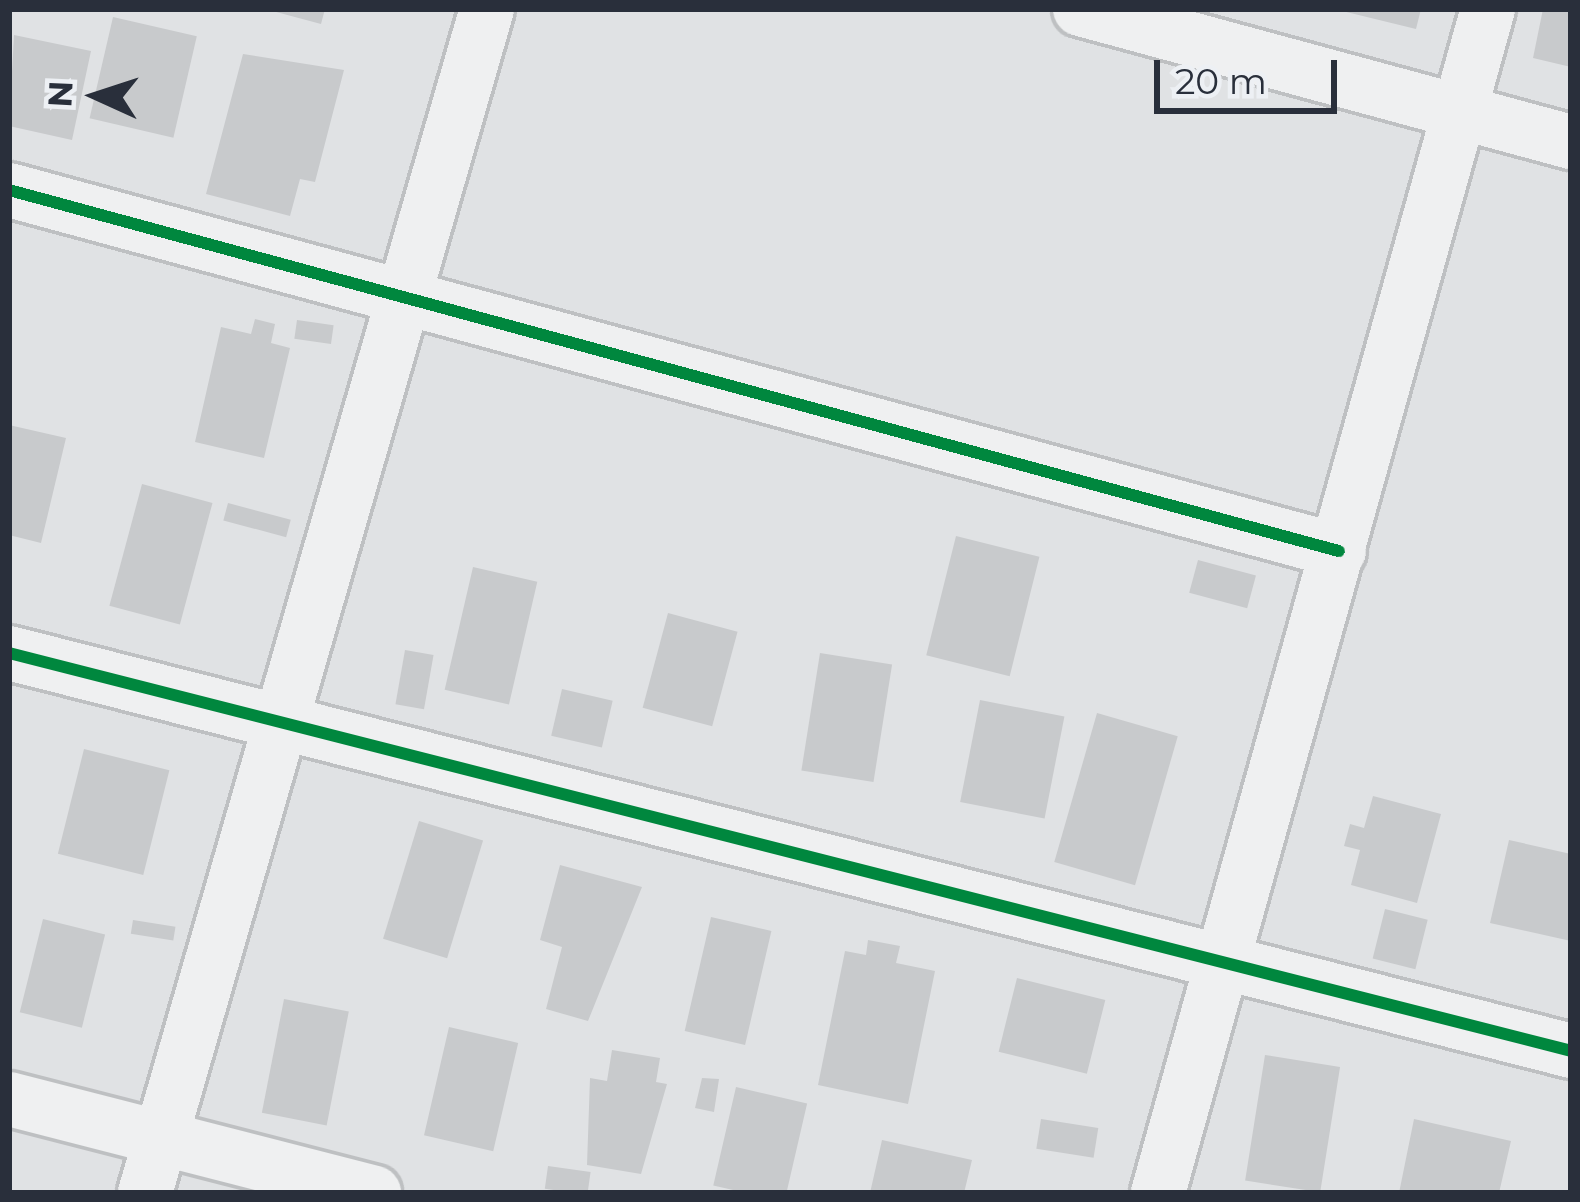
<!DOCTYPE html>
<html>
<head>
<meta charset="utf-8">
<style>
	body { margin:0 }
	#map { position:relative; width:1580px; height:1202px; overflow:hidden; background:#e0e2e4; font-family:Montserrat,sans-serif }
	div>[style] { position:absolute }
	.building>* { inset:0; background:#c8cacc; transform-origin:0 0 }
	.roads { filter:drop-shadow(3px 0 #bec0c2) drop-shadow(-3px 0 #bec0c2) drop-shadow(0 3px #bec0c2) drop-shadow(0 -3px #bec0c2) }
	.street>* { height:54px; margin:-27px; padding:0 27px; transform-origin:27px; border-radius:27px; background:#eff0f1 }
	.cycleway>* { height:12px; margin:-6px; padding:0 6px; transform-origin:6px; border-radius:6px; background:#00873e }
	span { translate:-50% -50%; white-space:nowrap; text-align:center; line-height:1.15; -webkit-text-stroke:12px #edf0f4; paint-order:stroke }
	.frame { position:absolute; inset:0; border:12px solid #292f3b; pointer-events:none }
	.north { position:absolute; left:36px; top:36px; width:120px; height:120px; -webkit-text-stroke:9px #edf0f4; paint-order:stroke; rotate:273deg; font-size:33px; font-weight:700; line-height:48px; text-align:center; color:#292f3b }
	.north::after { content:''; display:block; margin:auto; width:42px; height:54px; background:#292f3b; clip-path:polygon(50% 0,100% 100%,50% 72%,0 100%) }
	.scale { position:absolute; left:1154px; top:60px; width:183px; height:54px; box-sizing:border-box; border:6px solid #292f3b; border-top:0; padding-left:15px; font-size:36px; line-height:42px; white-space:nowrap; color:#292f3b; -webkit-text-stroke:9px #edf0f4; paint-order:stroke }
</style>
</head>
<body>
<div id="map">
	<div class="building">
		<i style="clip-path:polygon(265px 9px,325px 9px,321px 24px)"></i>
		<i style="clip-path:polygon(1334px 9px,1421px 9px,1416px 29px)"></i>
		<i style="clip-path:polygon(1543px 9px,1571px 9px,1571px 67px,1533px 58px)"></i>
		<i style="left:113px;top:17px;width:86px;height:104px;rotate:13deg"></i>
		<i style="clip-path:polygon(14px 35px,91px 51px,72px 140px,9px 126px)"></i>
		<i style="clip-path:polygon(243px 54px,344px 70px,315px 182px,300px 179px,290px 216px,206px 194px)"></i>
		<i style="clip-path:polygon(255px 319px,275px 324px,271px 343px,290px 348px,264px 458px,195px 442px,221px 327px,251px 334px)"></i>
		<i style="left:297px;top:320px;width:37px;height:19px;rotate:8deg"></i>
		<i style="clip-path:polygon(9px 425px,66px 438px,41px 543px,9px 535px)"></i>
		<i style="left:142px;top:484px;width:73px;height:126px;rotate:15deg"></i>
		<i style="left:228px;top:503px;width:65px;height:18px;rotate:15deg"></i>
		<i style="left:956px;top:536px;width:86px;height:123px;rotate:14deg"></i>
		<i style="left:1198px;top:560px;width:60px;height:34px;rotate:15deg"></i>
		<i style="left:473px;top:567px;width:66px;height:126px;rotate:13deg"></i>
		<i style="left:668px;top:613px;width:72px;height:98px;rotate:15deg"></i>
		<i style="left:405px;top:650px;width:29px;height:55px;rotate:10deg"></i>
		<i style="left:820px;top:653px;width:73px;height:119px;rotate:9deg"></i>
		<i style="left:562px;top:689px;width:52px;height:48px;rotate:13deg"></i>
		<i style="left:980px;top:700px;width:86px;height:104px;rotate:11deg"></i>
		<i style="left:1097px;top:713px;width:84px;height:155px;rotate:16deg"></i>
		<i style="left:84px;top:749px;width:88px;height:108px;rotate:14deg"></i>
		<i style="clip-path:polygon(1373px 796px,1441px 814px,1417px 903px,1351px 885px,1360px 850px,1344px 846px,1350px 824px,1364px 828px)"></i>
		<i style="left:419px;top:821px;width:67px;height:123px;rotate:17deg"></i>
		<i style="clip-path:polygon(1509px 840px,1571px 854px,1571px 941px,1490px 923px)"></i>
		<i style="clip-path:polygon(560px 865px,642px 887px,588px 1021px,546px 1009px,562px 947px,540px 940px)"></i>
		<i style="left:1385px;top:909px;width:44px;height:51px;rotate:14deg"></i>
		<i style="left:711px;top:917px;width:62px;height:117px;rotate:13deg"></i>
		<i style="left:43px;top:919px;width:64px;height:96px;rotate:14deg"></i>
		<i style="left:133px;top:920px;width:43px;height:14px;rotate:9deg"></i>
		<i style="clip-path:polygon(868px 940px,900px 946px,896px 963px,935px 971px,908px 1104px,818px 1085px,845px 951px,866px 955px)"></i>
		<i style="left:1017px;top:978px;width:91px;height:76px;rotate:14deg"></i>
		<i style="left:284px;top:999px;width:66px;height:116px;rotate:11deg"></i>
		<i style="left:449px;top:1027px;width:71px;height:111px;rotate:13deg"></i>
		<i style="clip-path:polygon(612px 1050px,660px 1058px,656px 1082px,667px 1084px,641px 1174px,587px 1165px,590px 1078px,607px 1081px)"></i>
		<i style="left:1265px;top:1055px;width:76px;height:127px;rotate:9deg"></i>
		<i style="clip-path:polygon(702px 1078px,719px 1079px,714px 1112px,695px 1108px)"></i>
		<i style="left:736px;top:1087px;width:73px;height:101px;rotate:13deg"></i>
		<i style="left:1041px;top:1119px;width:58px;height:30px;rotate:9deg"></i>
		<i style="clip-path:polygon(1414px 1119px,1511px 1141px,1499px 1193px,1399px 1193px)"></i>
		<i style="clip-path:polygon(882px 1140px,972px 1160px,964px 1193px,870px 1193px)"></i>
		<i style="left:548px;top:1166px;width:43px;height:23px;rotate:8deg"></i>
	</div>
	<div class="roads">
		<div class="street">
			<i style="left:1080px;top:9px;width:509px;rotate:15.16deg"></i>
			<i style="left:9px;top:190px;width:1378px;rotate:15.19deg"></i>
			<i style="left:9px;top:653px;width:1612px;rotate:14.29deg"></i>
			<i style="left:9px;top:1099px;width:377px;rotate:14.4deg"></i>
			<i style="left:145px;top:1193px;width:1232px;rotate:-73.89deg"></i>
			<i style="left:1158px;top:1193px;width:1229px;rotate:-74.43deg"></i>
		</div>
	</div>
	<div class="cycleway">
		<i style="left:9px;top:190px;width:1378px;rotate:15.19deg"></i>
		<i style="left:9px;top:653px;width:1612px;rotate:14.29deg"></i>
	</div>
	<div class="frame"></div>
	<div class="north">N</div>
	<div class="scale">20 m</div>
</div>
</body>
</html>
